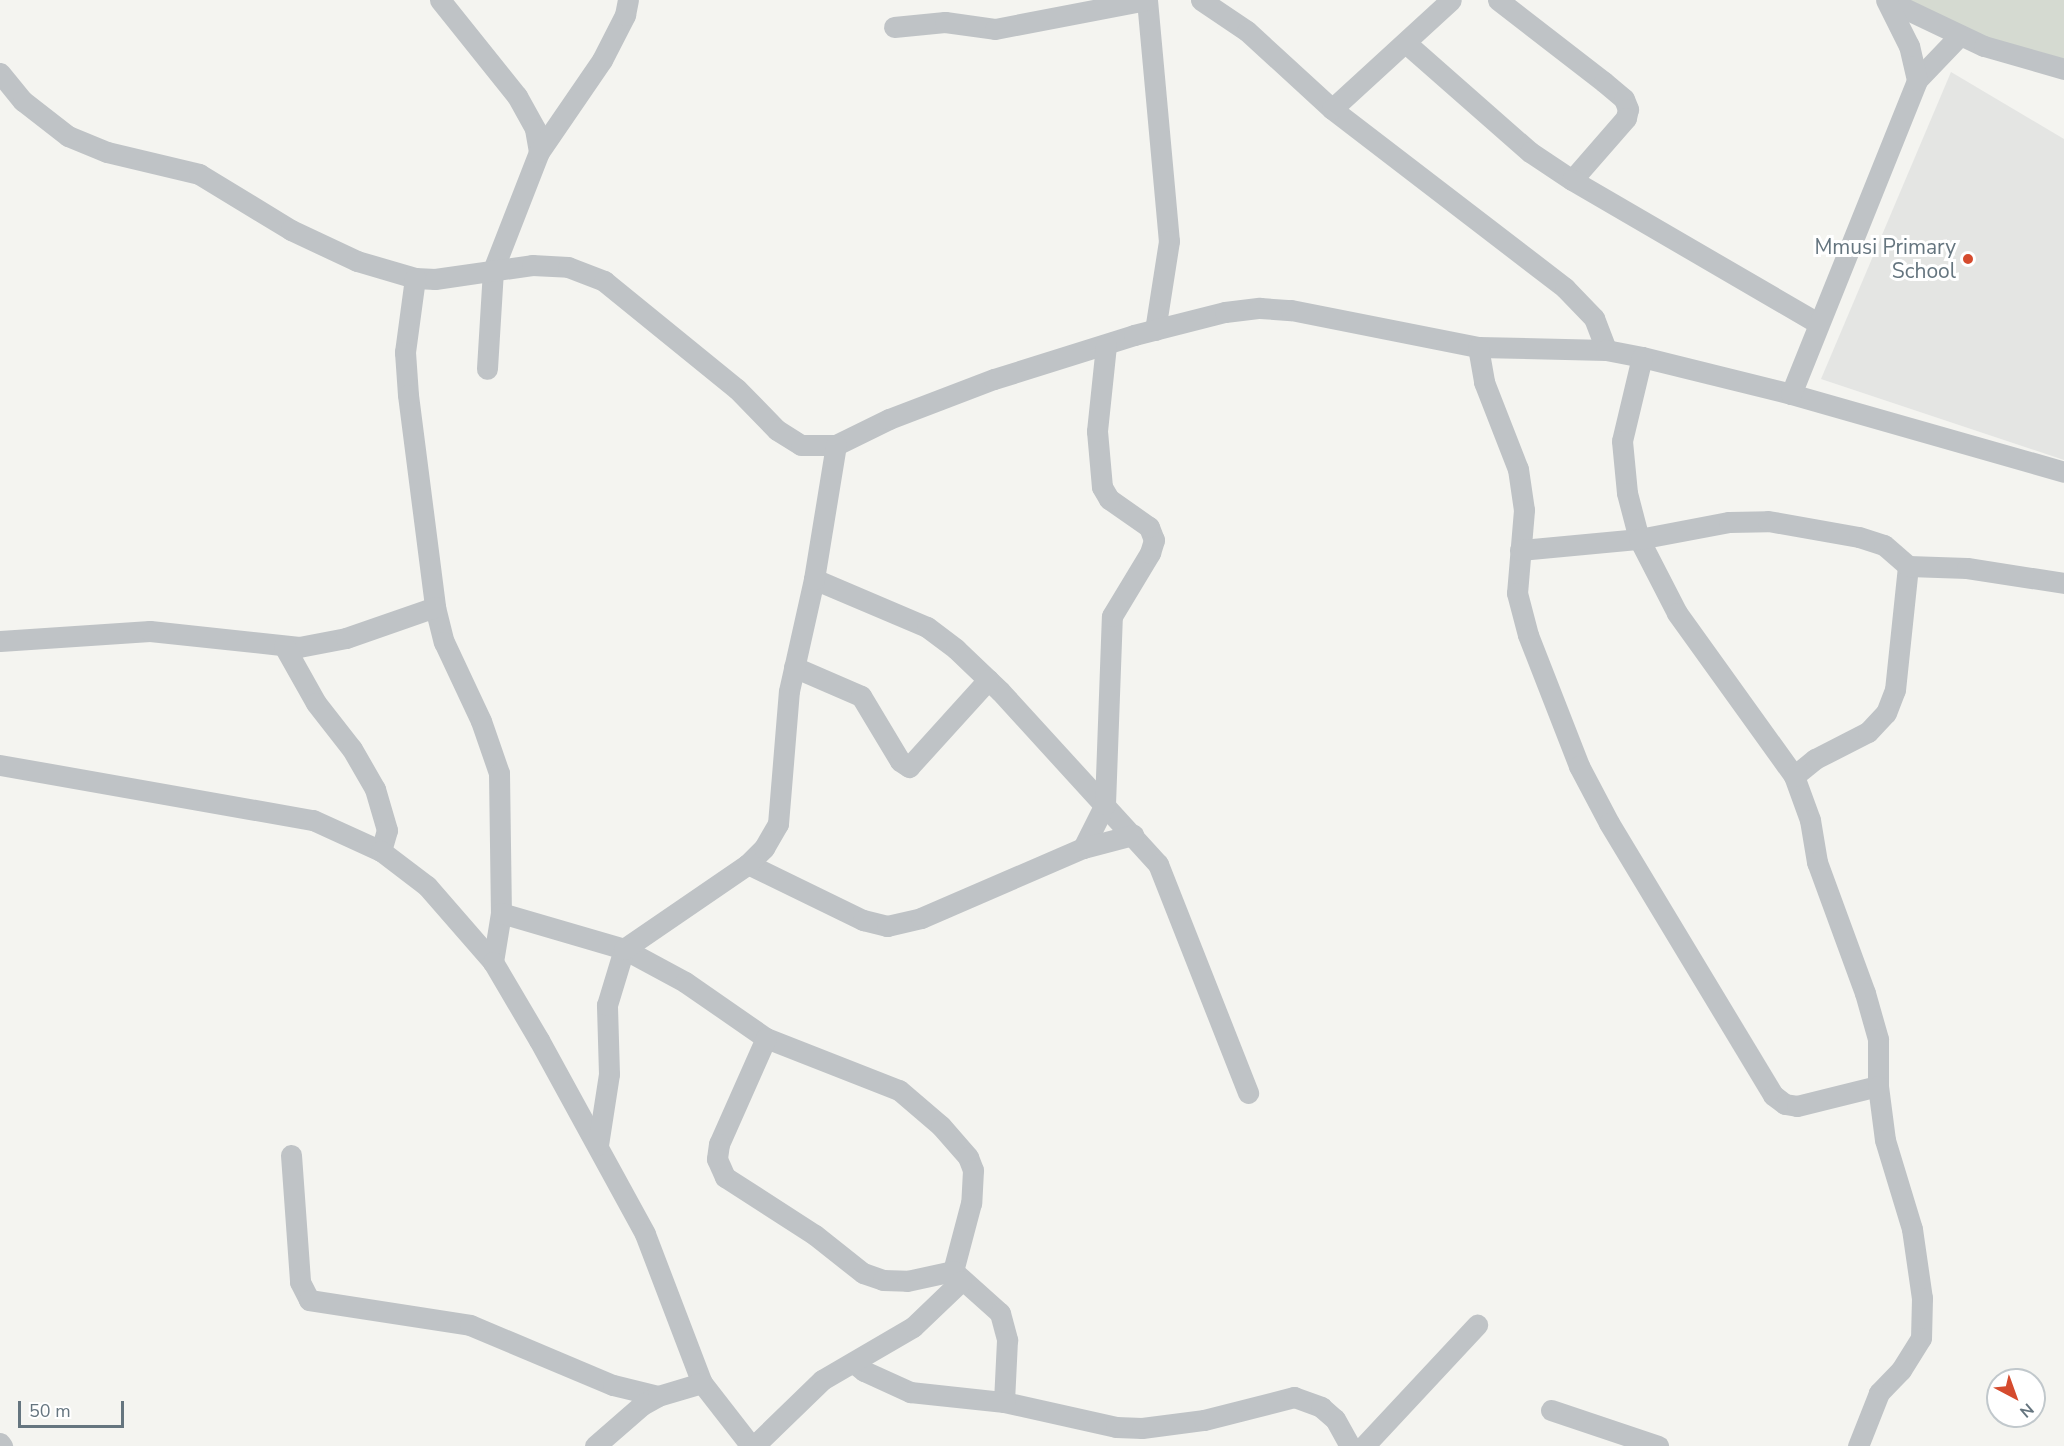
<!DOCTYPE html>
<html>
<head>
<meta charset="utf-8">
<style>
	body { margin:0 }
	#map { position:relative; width:2064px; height:1446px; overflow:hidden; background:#f4f4f0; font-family:"Nunito Sans",sans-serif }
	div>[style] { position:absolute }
	.built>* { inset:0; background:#e4e5e3 }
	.green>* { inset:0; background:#d5dad1 }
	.minor>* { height:21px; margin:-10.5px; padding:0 10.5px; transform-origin:10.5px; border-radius:10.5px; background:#bfc3c6 }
	.dots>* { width:16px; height:16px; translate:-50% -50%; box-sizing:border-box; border:3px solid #fff; border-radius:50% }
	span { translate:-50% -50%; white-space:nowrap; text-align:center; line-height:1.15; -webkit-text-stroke:6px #fff; paint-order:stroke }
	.poi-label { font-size:21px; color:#65757f }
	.right { translate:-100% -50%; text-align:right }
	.north { position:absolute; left:1986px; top:1368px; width:60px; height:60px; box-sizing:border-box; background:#fff; border:2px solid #c1c8cc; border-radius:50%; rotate:139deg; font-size:16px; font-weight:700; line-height:24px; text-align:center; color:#65757f }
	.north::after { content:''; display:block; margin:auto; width:21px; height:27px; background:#d54b2e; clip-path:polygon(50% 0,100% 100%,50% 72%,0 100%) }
	.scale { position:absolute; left:18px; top:1401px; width:106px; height:27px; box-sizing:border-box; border:3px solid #65757f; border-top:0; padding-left:8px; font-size:18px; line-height:21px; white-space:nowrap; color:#65757f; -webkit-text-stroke:4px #fff; paint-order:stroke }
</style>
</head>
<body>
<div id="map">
	<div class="built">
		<i style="clip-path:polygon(1951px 72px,2064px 139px,2064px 460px,1821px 379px)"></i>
	</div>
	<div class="green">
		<i style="clip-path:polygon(1898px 0,2064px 0,2064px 70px)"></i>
	</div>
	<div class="minor">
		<i style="left:440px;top:0;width:123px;rotate:51.3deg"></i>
		<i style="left:517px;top:96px;width:38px;rotate:61deg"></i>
		<i style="left:535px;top:129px;width:23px;rotate:80deg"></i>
		<i style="left:539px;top:152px;width:127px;rotate:111.3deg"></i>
		<i style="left:493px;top:270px;width:99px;rotate:93.5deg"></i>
		<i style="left:1147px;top:0;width:242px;rotate:84.8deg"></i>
		<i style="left:1169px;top:241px;width:90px;rotate:98.9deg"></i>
		<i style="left:1201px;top:0;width:55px;rotate:34deg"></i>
		<i style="left:1247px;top:31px;width:115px;rotate:42.5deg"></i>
		<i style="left:1332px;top:109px;width:294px;rotate:37.5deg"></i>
		<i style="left:1565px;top:288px;width:42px;rotate:46deg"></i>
		<i style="left:1594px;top:318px;width:34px;rotate:69deg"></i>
		<i style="left:1498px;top:0;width:134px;rotate:37.7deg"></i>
		<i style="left:1604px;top:82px;width:26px;rotate:40deg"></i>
		<i style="left:1624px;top:99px;width:11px;rotate:68deg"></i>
		<i style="left:1628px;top:109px;width:9px;rotate:103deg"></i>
		<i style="left:1626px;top:118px;width:82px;rotate:131.1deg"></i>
		<i style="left:1887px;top:0;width:107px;rotate:25.4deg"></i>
		<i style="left:1984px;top:46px;width:83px;rotate:16deg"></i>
		<i style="left:894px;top:27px;width:51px;rotate:-5.6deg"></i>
		<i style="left:945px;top:22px;width:50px;rotate:8deg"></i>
		<i style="left:995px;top:29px;width:153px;rotate:-10.9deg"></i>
		<i style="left:1407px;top:44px;width:164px;rotate:41.3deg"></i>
		<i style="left:1530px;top:152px;width:50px;rotate:33.7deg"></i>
		<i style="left:1572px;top:180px;width:285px;rotate:30.2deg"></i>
		<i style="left:0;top:73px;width:36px;rotate:51deg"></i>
		<i style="left:23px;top:101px;width:57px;rotate:37.9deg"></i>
		<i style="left:68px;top:136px;width:42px;rotate:22.3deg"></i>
		<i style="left:107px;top:152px;width:95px;rotate:13.4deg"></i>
		<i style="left:199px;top:174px;width:108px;rotate:31.3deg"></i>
		<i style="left:291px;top:230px;width:73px;rotate:25.2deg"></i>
		<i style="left:357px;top:261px;width:60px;rotate:16.3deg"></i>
		<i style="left:415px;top:278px;width:20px;rotate:3deg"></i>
		<i style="left:435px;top:279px;width:98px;rotate:-8.2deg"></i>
		<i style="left:532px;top:265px;width:36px;rotate:3deg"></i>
		<i style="left:568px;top:267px;width:39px;rotate:21deg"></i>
		<i style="left:604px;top:281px;width:171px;rotate:39.1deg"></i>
		<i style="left:737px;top:389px;width:57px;rotate:45.7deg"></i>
		<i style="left:777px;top:430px;width:28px;rotate:32deg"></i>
		<i style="left:801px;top:445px;width:35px"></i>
		<i style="left:836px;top:445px;width:59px;rotate:-26.1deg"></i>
		<i style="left:889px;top:419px;width:112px;rotate:-20.9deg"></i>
		<i style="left:994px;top:379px;width:147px;rotate:-17.4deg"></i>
		<i style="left:1134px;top:335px;width:94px;rotate:-14.2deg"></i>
		<i style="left:1225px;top:312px;width:35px;rotate:-7deg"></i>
		<i style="left:1260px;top:308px;width:31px;rotate:4deg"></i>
		<i style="left:1291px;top:310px;width:191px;rotate:11.2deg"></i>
		<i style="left:1478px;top:347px;width:128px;rotate:1.3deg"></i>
		<i style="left:1606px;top:350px;width:37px;rotate:11deg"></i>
		<i style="left:1642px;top:357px;width:154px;rotate:13.9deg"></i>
		<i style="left:1791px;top:394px;width:284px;rotate:15.9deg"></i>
		<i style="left:1917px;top:80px;width:62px;rotate:-46.3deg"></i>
		<i style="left:1332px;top:109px;width:161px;rotate:-42.5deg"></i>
		<i style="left:539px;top:152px;width:112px;rotate:-55.6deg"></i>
		<i style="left:602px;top:60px;width:51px;rotate:-62.9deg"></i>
		<i style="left:625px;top:15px;width:15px;rotate:-79deg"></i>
		<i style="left:415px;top:278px;width:75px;rotate:97.7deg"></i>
		<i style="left:405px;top:352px;width:43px;rotate:86deg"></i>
		<i style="left:408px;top:395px;width:214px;rotate:82.7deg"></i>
		<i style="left:435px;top:607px;width:36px;rotate:76deg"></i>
		<i style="left:444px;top:642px;width:87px;rotate:64.9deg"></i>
		<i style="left:481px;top:721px;width:55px;rotate:70.9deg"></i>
		<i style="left:499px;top:773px;width:140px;rotate:89.2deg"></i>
		<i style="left:501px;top:913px;width:50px;rotate:99.3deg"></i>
		<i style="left:1478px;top:347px;width:36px;rotate:80deg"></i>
		<i style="left:1484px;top:382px;width:93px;rotate:68.7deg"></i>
		<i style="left:1518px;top:469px;width:41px;rotate:81.7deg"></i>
		<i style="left:1524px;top:510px;width:83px;rotate:94.8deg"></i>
		<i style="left:1517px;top:593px;width:43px;rotate:75.3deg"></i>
		<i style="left:1528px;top:635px;width:141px;rotate:68.7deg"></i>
		<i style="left:1579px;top:766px;width:64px;rotate:62.2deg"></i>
		<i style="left:1609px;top:823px;width:318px;rotate:58.9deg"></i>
		<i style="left:1773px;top:1095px;width:15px;rotate:37deg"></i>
		<i style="left:1785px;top:1104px;width:12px;rotate:9deg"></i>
		<i style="left:1797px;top:1106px;width:83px;rotate:-13.9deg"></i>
		<i style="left:1642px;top:357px;width:86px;rotate:103.4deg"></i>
		<i style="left:1622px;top:441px;width:52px;rotate:84.5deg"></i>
		<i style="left:1627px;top:493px;width:48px;rotate:75.4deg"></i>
		<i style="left:1639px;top:539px;width:83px;rotate:62.8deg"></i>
		<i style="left:1677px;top:613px;width:201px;rotate:54.3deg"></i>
		<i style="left:1794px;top:776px;width:47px;rotate:70deg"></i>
		<i style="left:1810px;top:820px;width:43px;rotate:80.5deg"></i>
		<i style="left:1817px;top:862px;width:140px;rotate:69.9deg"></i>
		<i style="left:1865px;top:993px;width:48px;rotate:74.2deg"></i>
		<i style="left:1878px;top:1039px;width:47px;rotate:90deg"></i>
		<i style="left:1878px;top:1086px;width:54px;rotate:82.6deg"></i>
		<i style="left:1885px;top:1140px;width:93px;rotate:73.1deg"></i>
		<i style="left:1912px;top:1229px;width:70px;rotate:81.8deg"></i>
		<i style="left:1922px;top:1298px;width:40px;rotate:91.4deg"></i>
		<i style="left:1921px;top:1338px;width:38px;rotate:122deg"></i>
		<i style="left:1901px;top:1370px;width:32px;rotate:134deg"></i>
		<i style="left:1879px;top:1393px;width:57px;rotate:111.6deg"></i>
		<i style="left:1791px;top:394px;width:338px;rotate:-68.1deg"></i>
		<i style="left:1917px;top:80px;width:35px;rotate:-103deg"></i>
		<i style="left:1909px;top:46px;width:51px;rotate:-116.6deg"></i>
		<i style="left:1520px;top:550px;width:120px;rotate:-5.3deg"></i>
		<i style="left:1639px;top:539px;width:92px;rotate:-10.7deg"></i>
		<i style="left:1729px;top:522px;width:39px;rotate:-1deg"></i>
		<i style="left:1768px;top:521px;width:92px;rotate:10deg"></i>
		<i style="left:1859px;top:537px;width:26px;rotate:18deg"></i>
		<i style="left:1884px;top:545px;width:32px;rotate:41deg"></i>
		<i style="left:814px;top:579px;width:123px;rotate:23deg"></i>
		<i style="left:927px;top:627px;width:36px;rotate:37deg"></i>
		<i style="left:956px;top:649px;width:61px;rotate:43.7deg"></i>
		<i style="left:1000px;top:691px;width:234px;rotate:47.6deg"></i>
		<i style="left:1158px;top:864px;width:246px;rotate:68.5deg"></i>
		<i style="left:0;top:641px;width:150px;rotate:-3.8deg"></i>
		<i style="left:150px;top:631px;width:150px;rotate:6.1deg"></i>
		<i style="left:299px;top:647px;width:48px;rotate:-10.8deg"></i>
		<i style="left:346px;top:638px;width:94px;rotate:-19.2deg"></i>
		<i style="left:284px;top:646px;width:65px;rotate:60.7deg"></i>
		<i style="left:316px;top:703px;width:58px;rotate:52deg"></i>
		<i style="left:352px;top:749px;width:46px;rotate:60.1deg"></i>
		<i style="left:375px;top:789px;width:43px;rotate:73.7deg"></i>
		<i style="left:387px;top:830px;width:22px;rotate:106deg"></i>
		<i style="left:794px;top:667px;width:73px;rotate:23.4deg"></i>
		<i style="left:861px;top:696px;width:76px;rotate:59deg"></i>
		<i style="left:900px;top:761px;width:11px;rotate:34deg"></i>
		<i style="left:909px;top:767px;width:118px;rotate:-47.8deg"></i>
		<i style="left:0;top:765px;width:318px;rotate:10deg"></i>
		<i style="left:313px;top:820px;width:75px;rotate:24.5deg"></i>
		<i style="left:381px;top:851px;width:58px;rotate:37.3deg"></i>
		<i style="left:427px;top:886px;width:101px;rotate:49deg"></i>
		<i style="left:493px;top:962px;width:91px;rotate:59.5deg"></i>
		<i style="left:539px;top:1040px;width:221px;rotate:61.3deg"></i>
		<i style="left:645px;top:1234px;width:160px;rotate:69.1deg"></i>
		<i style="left:702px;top:1383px;width:80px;rotate:52.1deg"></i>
		<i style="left:1794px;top:776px;width:27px;rotate:-39deg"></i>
		<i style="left:1815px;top:759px;width:59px;rotate:-27deg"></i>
		<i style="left:1868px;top:732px;width:26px;rotate:-47deg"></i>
		<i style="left:1886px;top:713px;width:25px;rotate:-69deg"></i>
		<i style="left:1895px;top:690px;width:125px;rotate:-84deg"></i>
		<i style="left:1908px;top:566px;width:59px;rotate:1.9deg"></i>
		<i style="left:1967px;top:568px;width:98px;rotate:8.8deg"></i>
		<i style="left:1083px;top:848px;width:49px;rotate:-63.4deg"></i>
		<i style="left:1105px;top:804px;width:188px;rotate:-87.9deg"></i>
		<i style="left:1112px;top:616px;width:74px;rotate:-58.9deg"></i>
		<i style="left:1150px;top:553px;width:14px;rotate:-73deg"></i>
		<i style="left:1154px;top:540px;width:14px;rotate:-111deg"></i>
		<i style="left:1149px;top:527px;width:49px;rotate:-145deg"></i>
		<i style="left:1109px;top:499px;width:14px;rotate:-120deg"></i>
		<i style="left:1102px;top:487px;width:56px;rotate:-95.1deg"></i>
		<i style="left:1097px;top:431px;width:86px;rotate:-84deg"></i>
		<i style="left:748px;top:864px;width:128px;rotate:26deg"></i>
		<i style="left:863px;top:920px;width:25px;rotate:14deg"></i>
		<i style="left:887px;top:926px;width:35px;rotate:-13deg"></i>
		<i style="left:921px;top:918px;width:176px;rotate:-23.4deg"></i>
		<i style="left:1083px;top:848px;width:52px;rotate:-14.6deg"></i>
		<i style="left:501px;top:913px;width:128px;rotate:16.3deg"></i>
		<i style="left:624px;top:949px;width:69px;rotate:28.4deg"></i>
		<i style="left:685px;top:982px;width:98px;rotate:34.7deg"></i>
		<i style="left:766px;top:1038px;width:143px;rotate:21.4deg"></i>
		<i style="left:899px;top:1090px;width:55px;rotate:40.6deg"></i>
		<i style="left:941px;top:1126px;width:41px;rotate:48.9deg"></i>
		<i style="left:968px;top:1157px;width:14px;rotate:69deg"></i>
		<i style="left:973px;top:1170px;width:33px;rotate:93deg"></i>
		<i style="left:971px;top:1203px;width:70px;rotate:104.8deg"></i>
		<i style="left:953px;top:1271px;width:63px;rotate:41.8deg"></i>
		<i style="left:1000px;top:1313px;width:28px;rotate:75deg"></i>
		<i style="left:1007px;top:1340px;width:62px;rotate:92.8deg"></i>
		<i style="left:1004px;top:1402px;width:115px;rotate:12.6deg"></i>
		<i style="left:1116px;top:1427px;width:26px;rotate:2deg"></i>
		<i style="left:1142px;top:1428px;width:63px;rotate:-7.4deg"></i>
		<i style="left:1204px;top:1420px;width:93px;rotate:-14.3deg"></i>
		<i style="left:1294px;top:1397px;width:29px;rotate:20deg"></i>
		<i style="left:1321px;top:1407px;width:18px;rotate:41deg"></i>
		<i style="left:1335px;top:1419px;width:31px;rotate:61deg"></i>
		<i style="left:766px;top:1038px;width:116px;rotate:113.9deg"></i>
		<i style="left:719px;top:1144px;width:15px;rotate:98deg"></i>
		<i style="left:717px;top:1159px;width:20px;rotate:66deg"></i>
		<i style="left:725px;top:1177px;width:107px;rotate:32.8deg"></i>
		<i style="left:815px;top:1235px;width:61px;rotate:38.4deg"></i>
		<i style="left:863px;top:1273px;width:21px;rotate:19deg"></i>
		<i style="left:883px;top:1280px;width:24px;rotate:2deg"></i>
		<i style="left:907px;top:1281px;width:47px;rotate:-12.3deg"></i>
		<i style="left:598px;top:1145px;width:72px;rotate:-81.2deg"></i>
		<i style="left:609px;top:1074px;width:69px;rotate:-91.7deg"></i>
		<i style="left:607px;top:1005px;width:59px;rotate:-73.1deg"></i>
		<i style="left:624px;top:949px;width:150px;rotate:-34.4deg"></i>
		<i style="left:748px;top:864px;width:23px;rotate:-45deg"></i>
		<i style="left:764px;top:848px;width:28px;rotate:-60deg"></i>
		<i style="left:778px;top:824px;width:133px;rotate:-85.3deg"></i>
		<i style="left:789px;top:691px;width:115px;rotate:-77.4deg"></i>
		<i style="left:814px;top:579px;width:136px;rotate:-80.7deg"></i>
		<i style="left:291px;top:1155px;width:127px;rotate:85.9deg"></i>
		<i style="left:300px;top:1282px;width:20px;rotate:63deg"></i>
		<i style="left:309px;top:1300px;width:163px;rotate:8.8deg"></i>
		<i style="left:470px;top:1325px;width:155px;rotate:22.8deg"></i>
		<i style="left:613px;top:1385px;width:46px;rotate:13.7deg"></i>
		<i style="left:854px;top:1363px;width:13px;rotate:39deg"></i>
		<i style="left:864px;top:1371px;width:51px;rotate:24.5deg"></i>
		<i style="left:910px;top:1392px;width:95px;rotate:6.1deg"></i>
		<i style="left:1551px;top:1410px;width:113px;rotate:18.6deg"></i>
		<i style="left:0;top:1443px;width:4px;rotate:56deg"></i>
		<i style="left:595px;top:1446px;width:62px;rotate:-41.1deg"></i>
		<i style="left:642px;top:1405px;width:18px;rotate:-29deg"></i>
		<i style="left:658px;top:1396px;width:46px;rotate:-16.5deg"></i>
		<i style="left:754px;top:1446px;width:95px;rotate:-44.1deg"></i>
		<i style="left:822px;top:1380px;width:105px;rotate:-30.2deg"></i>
		<i style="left:913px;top:1327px;width:66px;rotate:-43.8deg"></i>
		<i style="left:1364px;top:1446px;width:166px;rotate:-47deg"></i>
	</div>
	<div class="dots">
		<i style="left:1968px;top:259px;background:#d54b2e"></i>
	</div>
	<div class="poi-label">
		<span class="right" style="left:1956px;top:259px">Mmusi Primary<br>School</span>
	</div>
	<div class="north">N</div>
	<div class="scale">50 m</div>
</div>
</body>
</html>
